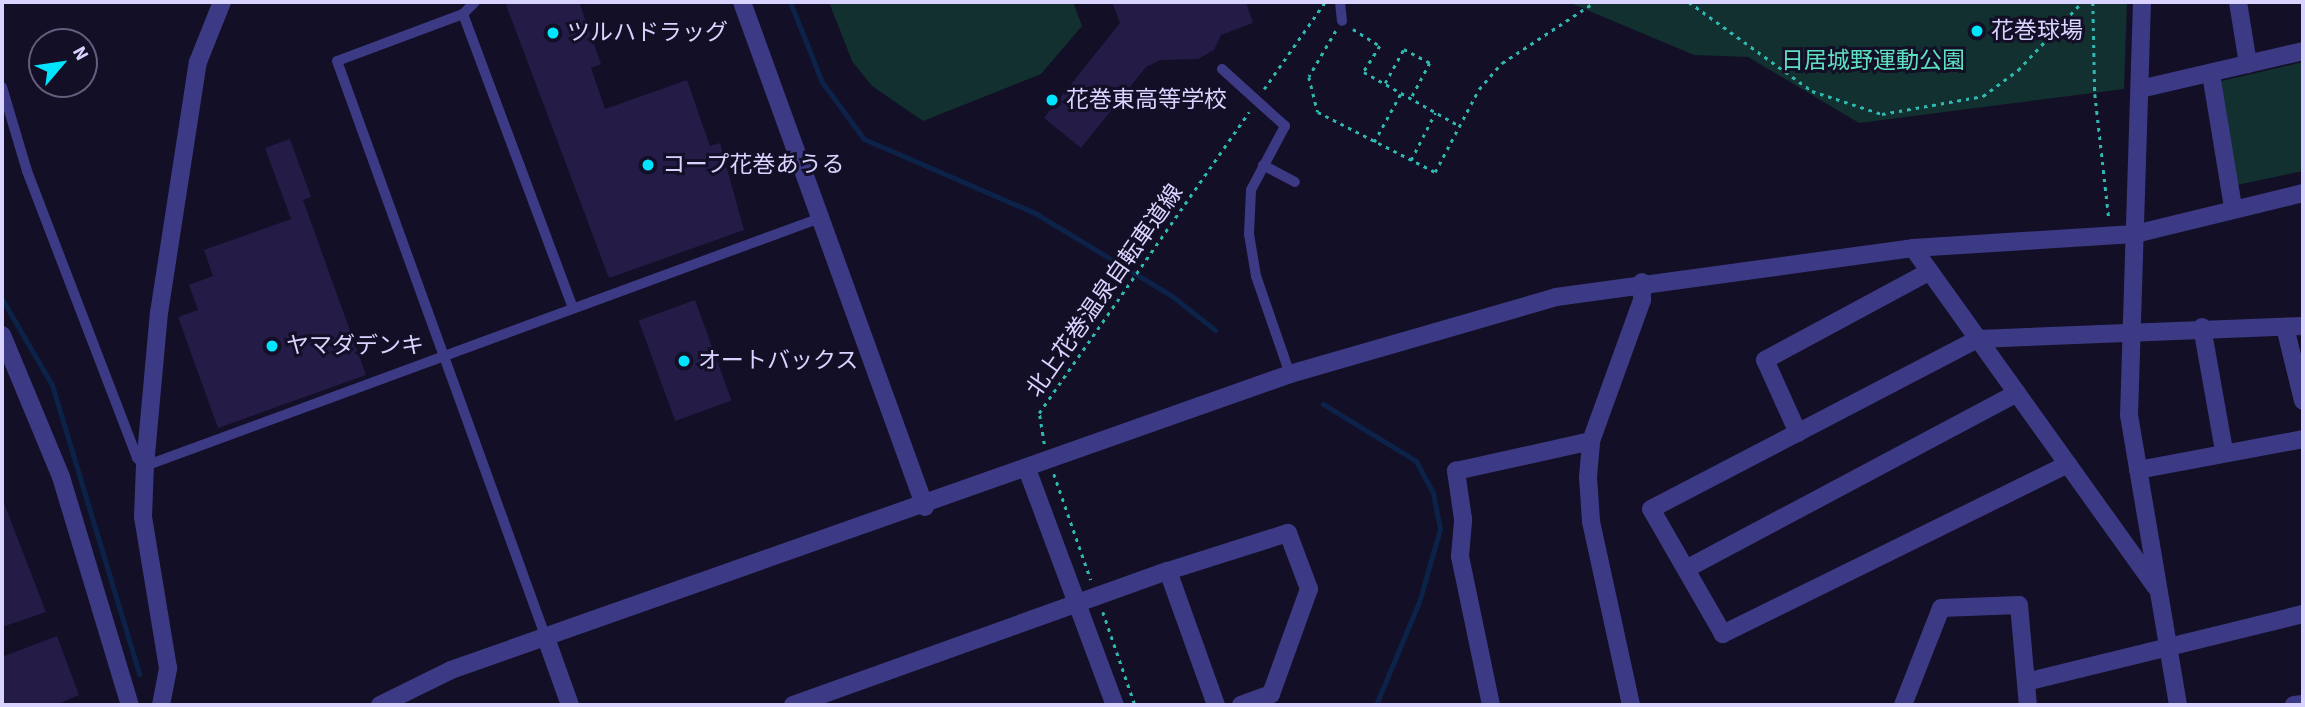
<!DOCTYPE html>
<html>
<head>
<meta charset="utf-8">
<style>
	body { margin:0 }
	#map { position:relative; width:2305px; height:707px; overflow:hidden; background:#130f26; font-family:"Source Sans 3","Noto Sans JP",sans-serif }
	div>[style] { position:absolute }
	.green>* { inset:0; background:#12302f }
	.stream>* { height:5px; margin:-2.5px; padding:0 2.5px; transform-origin:2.5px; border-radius:2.5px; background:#0c2248 }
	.building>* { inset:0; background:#241b47; transform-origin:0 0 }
	.path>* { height:2.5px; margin-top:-1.25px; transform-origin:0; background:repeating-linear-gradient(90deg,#2fb8b0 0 3.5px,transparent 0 8.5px) }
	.service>* { height:10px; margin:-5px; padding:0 5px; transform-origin:5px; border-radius:5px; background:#3d3a85 }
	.minor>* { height:18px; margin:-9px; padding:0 9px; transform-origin:9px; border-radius:9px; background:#3d3a85 }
	.tertiary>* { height:18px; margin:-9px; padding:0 9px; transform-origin:9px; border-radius:9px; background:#3d3a85 }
	.dots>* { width:19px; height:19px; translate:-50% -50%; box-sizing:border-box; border:4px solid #130f26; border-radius:50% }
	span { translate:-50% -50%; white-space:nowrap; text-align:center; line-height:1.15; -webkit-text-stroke:6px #130f26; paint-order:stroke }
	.poi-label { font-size:23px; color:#d9d4ff }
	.left { translate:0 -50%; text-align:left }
	.park-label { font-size:23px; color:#5fe0c0 }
	.street-label { font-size:23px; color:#d9d4ff }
	.frame { position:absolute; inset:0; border:4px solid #d9d4ff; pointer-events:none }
	.north { position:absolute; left:28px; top:28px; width:70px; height:70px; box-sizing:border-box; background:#130f26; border:2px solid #625e7d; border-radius:50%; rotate:61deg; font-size:19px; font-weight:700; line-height:28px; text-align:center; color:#d9d4ff }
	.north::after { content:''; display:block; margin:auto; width:24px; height:32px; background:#00e5ff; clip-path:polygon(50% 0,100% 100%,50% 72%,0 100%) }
</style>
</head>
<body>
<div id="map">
	<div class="green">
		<i style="clip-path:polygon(829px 2px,1073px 2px,1082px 26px,1041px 74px,923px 121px,872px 86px,852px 61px)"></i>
		<i style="clip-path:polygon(1568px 2px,2127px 2px,2124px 89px,1859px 123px,1748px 57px,1694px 55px)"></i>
		<i style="clip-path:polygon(2303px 62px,2303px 171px,2237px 185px,2221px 81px)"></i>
	</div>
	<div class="stream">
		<i style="left:790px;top:2px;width:86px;rotate:68.2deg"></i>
		<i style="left:822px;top:82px;width:71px;rotate:53.6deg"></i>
		<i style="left:864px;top:139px;width:186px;rotate:23.4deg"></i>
		<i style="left:1035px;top:213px;width:160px;rotate:31.2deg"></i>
		<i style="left:1172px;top:296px;width:55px;rotate:38.3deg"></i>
		<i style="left:2px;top:299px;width:99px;rotate:59.8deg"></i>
		<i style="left:52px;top:385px;width:302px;rotate:73.2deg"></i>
		<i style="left:1323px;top:404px;width:109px;rotate:31.5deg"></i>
		<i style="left:1416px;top:461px;width:36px;rotate:62deg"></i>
		<i style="left:1433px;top:493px;width:37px;rotate:79deg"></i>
		<i style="left:1440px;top:529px;width:76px;rotate:106deg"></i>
		<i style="left:1419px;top:602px;width:112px;rotate:112.7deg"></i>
	</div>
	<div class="building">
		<i style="clip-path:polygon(505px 2px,579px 2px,601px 64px,591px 68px,605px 109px,687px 80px,710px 146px,720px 143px,744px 230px,609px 278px)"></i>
		<i style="clip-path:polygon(1112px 2px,1246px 2px,1253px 23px,1221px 35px,1214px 50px,1198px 59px,1160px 60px,1146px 67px,1081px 148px,1044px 118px,1120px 23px)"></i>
		<i style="clip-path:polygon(290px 139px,311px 197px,303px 200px,366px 375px,218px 428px,178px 317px,198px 310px,189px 285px,213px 276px,204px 250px,291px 219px,265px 148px)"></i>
		<i style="left:695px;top:300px;width:107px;height:60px;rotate:70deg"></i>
		<i style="clip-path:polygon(2px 498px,46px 612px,2px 627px)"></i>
		<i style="clip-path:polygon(57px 636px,79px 695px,55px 705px,2px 705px,2px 657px)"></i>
	</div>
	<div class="path">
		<i style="left:1689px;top:2px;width:152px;rotate:35.9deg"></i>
		<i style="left:1812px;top:91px;width:74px;rotate:18.2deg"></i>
		<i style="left:1882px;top:114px;width:103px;rotate:-10.1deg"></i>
		<i style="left:1983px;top:96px;width:44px;rotate:-36.6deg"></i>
		<i style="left:2018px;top:70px;width:93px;rotate:-46.7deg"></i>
		<i style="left:2093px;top:2px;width:92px;rotate:88.8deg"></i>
		<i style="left:2095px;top:94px;width:125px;rotate:83.6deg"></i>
		<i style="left:1353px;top:29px;width:32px;rotate:32deg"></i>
		<i style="left:1380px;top:46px;width:31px;rotate:122deg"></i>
		<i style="left:1364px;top:72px;width:110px;rotate:29.4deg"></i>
		<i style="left:1336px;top:31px;width:53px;rotate:120.4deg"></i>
		<i style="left:1309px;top:77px;width:36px;rotate:76deg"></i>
		<i style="left:1318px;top:112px;width:131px;rotate:27.1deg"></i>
		<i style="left:1435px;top:172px;width:94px;rotate:-62.1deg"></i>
		<i style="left:1479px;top:89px;width:35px;rotate:-49deg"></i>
		<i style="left:1502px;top:63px;width:111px;rotate:-33.3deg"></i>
		<i style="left:1385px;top:83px;width:39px;rotate:-61deg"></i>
		<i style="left:1404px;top:49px;width:30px;rotate:28deg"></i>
		<i style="left:1430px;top:63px;width:38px;rotate:118deg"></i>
		<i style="left:1264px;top:89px;width:106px;rotate:-55deg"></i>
		<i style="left:1374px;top:142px;width:56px;rotate:-61.1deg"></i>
		<i style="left:1411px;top:160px;width:53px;rotate:-62.9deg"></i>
		<i style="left:1044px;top:444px;width:31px;rotate:-99deg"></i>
		<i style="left:1039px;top:413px;width:367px;rotate:-55.1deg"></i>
		<i style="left:1054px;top:474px;width:112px;rotate:70.8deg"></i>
		<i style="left:1103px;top:612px;width:98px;rotate:71deg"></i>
	</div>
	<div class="service">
		<i style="left:475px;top:2px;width:17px;rotate:135deg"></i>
		<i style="left:463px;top:14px;width:314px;rotate:69.5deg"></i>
		<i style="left:1340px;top:2px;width:19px;rotate:84deg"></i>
		<i style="left:463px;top:14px;width:134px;rotate:159.5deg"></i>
		<i style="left:337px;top:61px;width:614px;rotate:70.09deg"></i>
		<i style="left:1222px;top:69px;width:85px;rotate:42.1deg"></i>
		<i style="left:1285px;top:126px;width:72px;rotate:118deg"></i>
		<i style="left:1251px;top:190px;width:44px;rotate:92.6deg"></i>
		<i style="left:1249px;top:234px;width:43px;rotate:80.5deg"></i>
		<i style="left:1256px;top:276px;width:104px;rotate:70.9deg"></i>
		<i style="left:2px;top:87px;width:88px;rotate:73.4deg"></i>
		<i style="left:27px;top:171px;width:307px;rotate:69deg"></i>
		<i style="left:137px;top:458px;width:11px;rotate:45deg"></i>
		<i style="left:145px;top:466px;width:719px;rotate:-20.17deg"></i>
		<i style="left:1263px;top:165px;width:36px;rotate:28deg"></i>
	</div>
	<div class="minor">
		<i style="left:2142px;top:2px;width:413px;rotate:91.8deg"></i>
		<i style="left:2129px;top:415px;width:294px;rotate:80.4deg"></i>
		<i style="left:2238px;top:2px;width:63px;rotate:80.8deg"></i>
		<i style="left:2211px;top:74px;width:135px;rotate:80.6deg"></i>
		<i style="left:2140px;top:89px;width:167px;rotate:-13.1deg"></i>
		<i style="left:1913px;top:248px;width:416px;rotate:54.4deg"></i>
		<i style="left:2202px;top:327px;width:126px;rotate:79.9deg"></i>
		<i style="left:2285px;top:327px;width:76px;rotate:76.3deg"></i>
		<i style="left:1798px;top:433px;width:80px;rotate:-114.3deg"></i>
		<i style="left:1765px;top:360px;width:187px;rotate:-28.3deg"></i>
		<i style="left:2068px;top:464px;width:385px;rotate:153.8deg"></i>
		<i style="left:1723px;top:634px;width:144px;rotate:-119.9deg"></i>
		<i style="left:1651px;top:509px;width:369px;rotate:-27.5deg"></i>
		<i style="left:1978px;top:339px;width:325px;rotate:-2.3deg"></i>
		<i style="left:1027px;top:469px;width:252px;rotate:69.6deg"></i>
		<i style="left:2138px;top:470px;width:168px;rotate:-10.6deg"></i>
		<i style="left:1686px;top:569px;width:375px;rotate:-28deg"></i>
		<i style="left:1168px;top:571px;width:126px;rotate:-17.6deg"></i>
		<i style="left:1288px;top:533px;width:60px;rotate:69.4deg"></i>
		<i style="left:1309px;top:589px;width:112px;rotate:109.9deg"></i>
		<i style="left:1271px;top:694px;width:32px;rotate:160deg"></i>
		<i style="left:2026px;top:682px;width:285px;rotate:-13.8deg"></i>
		<i style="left:161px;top:705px;width:38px;rotate:-79deg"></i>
		<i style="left:168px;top:668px;width:153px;rotate:-99.4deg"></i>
		<i style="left:143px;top:517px;width:51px;rotate:-87.8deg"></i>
		<i style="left:145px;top:466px;width:154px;rotate:-84.8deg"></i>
		<i style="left:159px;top:313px;width:254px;rotate:-81.2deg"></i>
		<i style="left:198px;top:62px;width:65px;rotate:-68.2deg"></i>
		<i style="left:793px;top:705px;width:398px;rotate:-19.7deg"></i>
		<i style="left:1168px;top:571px;width:142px;rotate:70.3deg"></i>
		<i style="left:1491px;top:705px;width:152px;rotate:-101.8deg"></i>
		<i style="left:1460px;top:556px;width:37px;rotate:-85deg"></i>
		<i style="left:1463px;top:519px;width:49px;rotate:-98.3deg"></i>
		<i style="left:1456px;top:471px;width:138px;rotate:-12.5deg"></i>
		<i style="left:1903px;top:705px;width:104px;rotate:-68.6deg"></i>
		<i style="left:1941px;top:608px;width:78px;rotate:-2.2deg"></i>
		<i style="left:2019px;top:605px;width:100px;rotate:84.9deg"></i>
		<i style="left:2294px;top:705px;width:9px;rotate:-6deg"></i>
	</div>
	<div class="tertiary">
		<i style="left:742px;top:2px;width:537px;rotate:70.08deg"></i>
		<i style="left:2px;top:335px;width:154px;rotate:67.4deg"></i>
		<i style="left:61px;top:477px;width:238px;rotate:73.2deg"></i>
		<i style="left:546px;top:638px;width:71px;rotate:70.3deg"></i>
		<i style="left:380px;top:705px;width:79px;rotate:-26.2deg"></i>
		<i style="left:451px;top:670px;width:890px;rotate:-19.43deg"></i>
		<i style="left:1290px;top:374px;width:277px;rotate:-16.1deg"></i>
		<i style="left:1556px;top:297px;width:360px;rotate:-7.8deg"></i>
		<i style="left:1913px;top:248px;width:222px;rotate:-3.6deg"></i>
		<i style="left:2135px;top:234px;width:173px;rotate:-13.7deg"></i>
		<i style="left:1631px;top:705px;width:188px;rotate:-102.3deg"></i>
		<i style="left:1591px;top:521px;width:44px;rotate:-93.9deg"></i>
		<i style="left:1588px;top:477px;width:36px;rotate:-85deg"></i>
		<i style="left:1591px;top:441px;width:150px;rotate:-70.1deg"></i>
		<i style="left:1642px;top:300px;width:18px;rotate:-90deg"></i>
	</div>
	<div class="dots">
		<i style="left:1977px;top:31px;background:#00e5ff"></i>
		<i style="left:553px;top:33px;background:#00e5ff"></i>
		<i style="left:1052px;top:100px;background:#00e5ff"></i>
		<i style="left:648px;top:165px;background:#00e5ff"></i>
		<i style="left:272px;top:346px;background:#00e5ff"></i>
		<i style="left:684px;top:361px;background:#00e5ff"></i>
	</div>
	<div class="poi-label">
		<span class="left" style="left:1991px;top:31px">花巻球場</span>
		<span class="left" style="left:567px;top:33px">ツルハドラッグ</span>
		<span class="left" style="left:1066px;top:100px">花巻東高等学校</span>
		<span class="left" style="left:662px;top:165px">コープ花巻あうる</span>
		<span class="left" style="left:286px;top:346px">ヤマダデンキ</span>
		<span class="left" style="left:698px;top:361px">オートバックス</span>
	</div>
	<div class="park-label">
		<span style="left:1873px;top:61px">日居城野運動公園</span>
	</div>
	<div class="street-label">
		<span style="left:1105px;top:291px;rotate:-55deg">北上花巻温泉自転車道線</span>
	</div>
	<div class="frame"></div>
	<div class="north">N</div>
</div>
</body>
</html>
